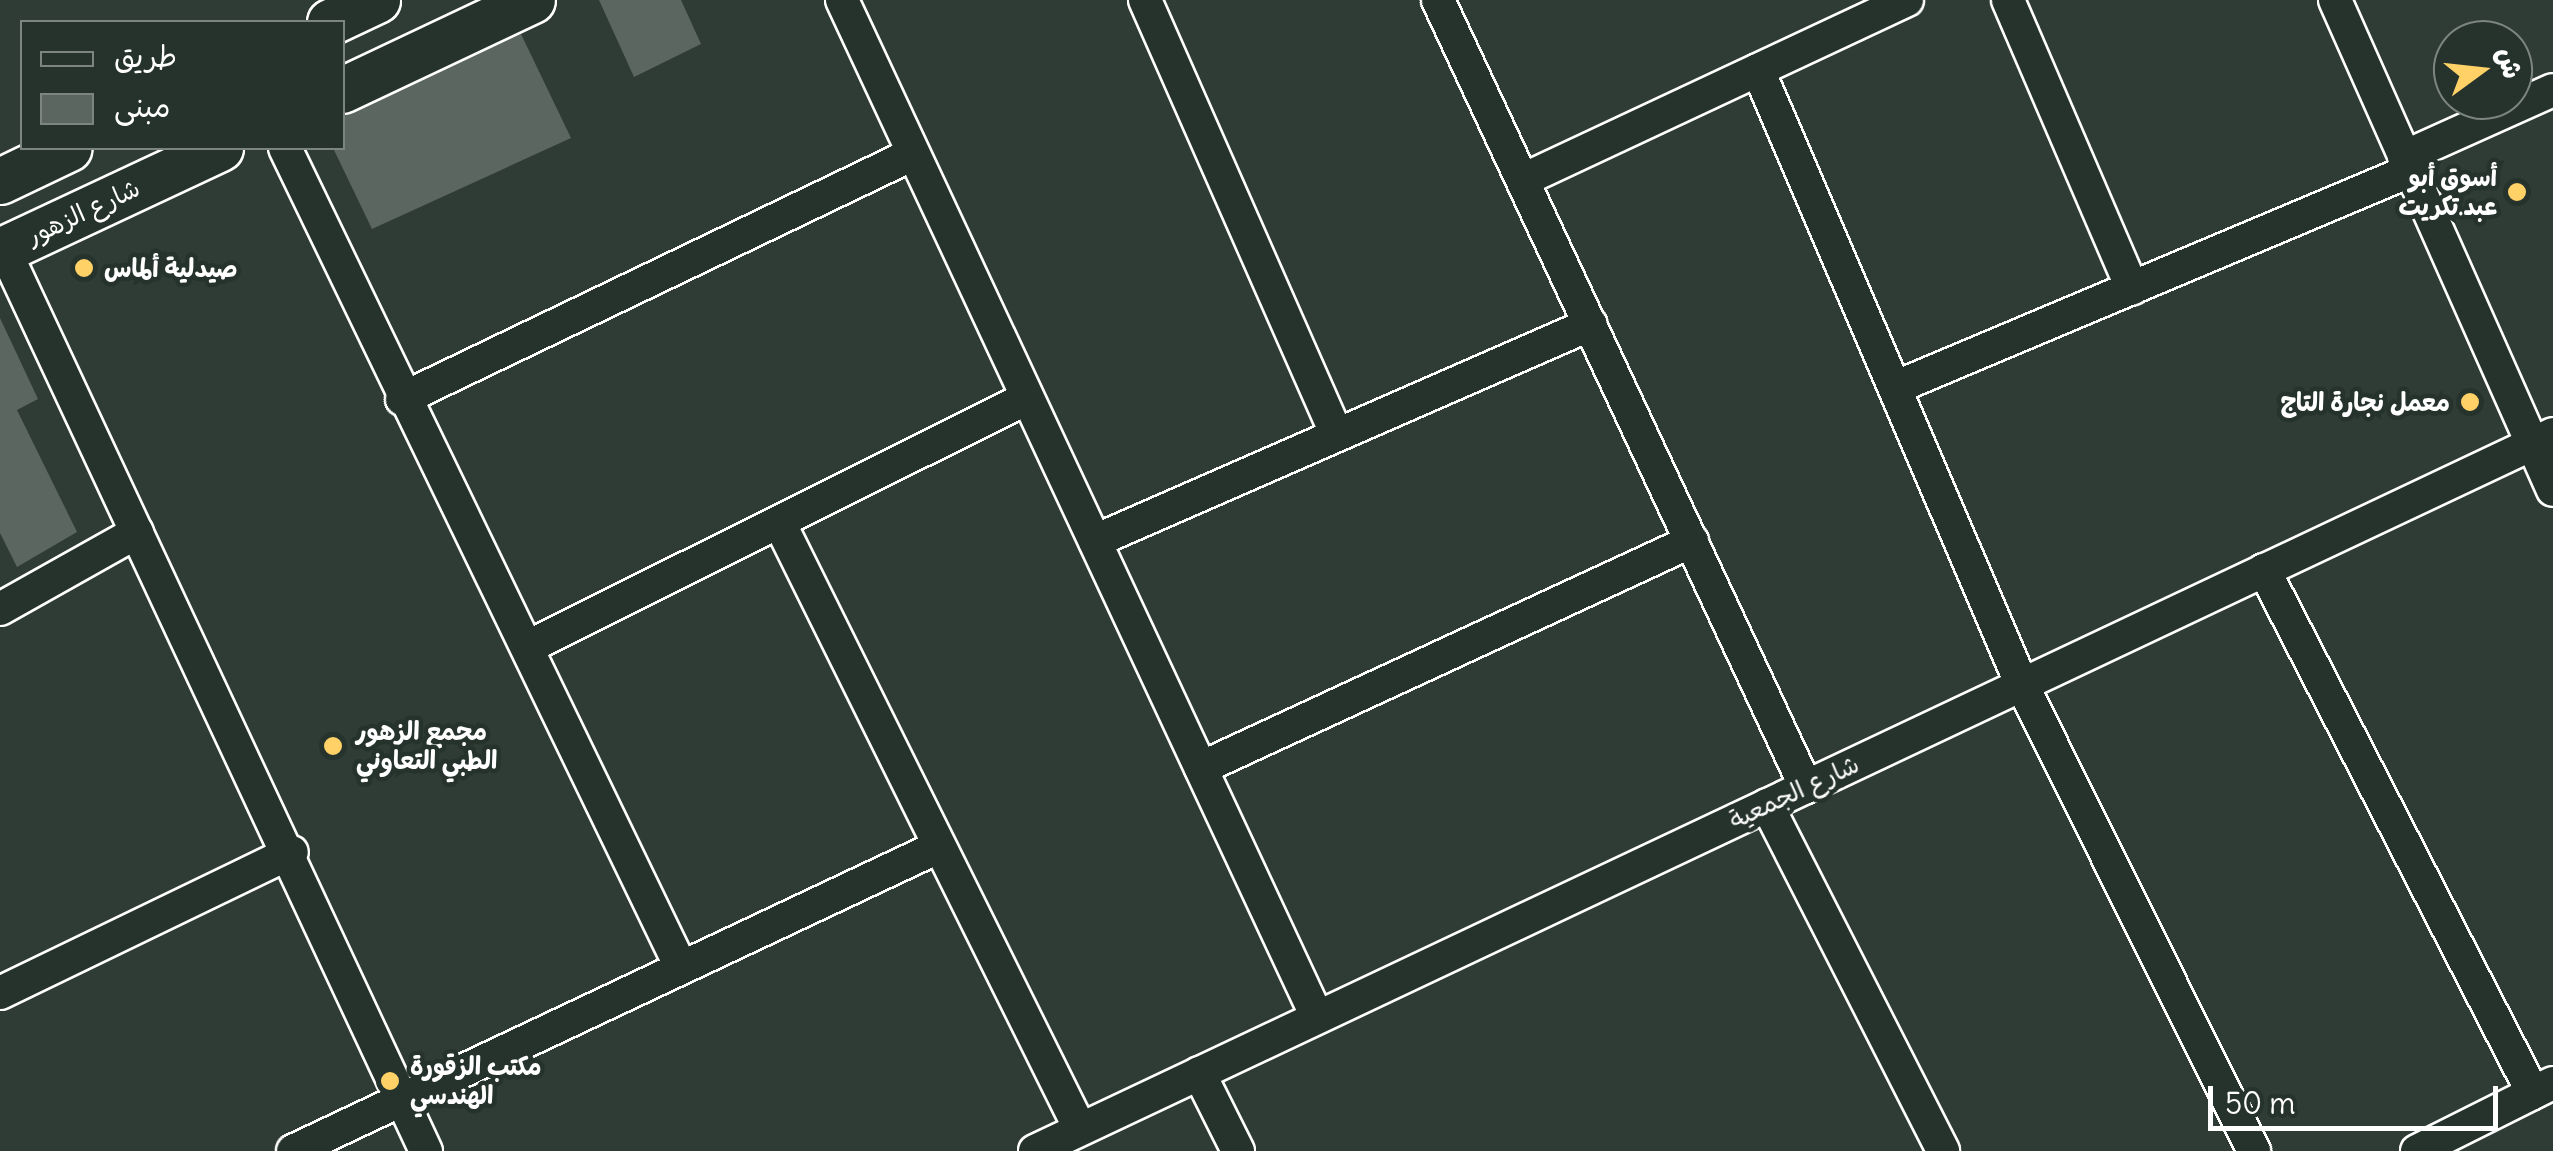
<!DOCTYPE html>
<html>
<head>
<meta charset="utf-8">
<style>
	body { margin:0 }
	#map { position:relative; width:2553px; height:1151px; overflow:hidden; background:#2f3b35; font-family:Delius,"Playpen Sans Arabic",sans-serif }
	div>[style] { position:absolute }
	.building>* { inset:0; background:#5b6661 }
	.roads { filter:drop-shadow(2px 0 #fff) drop-shadow(-2px 0 #fff) drop-shadow(0 2px #fff) drop-shadow(0 -2px #fff) }
	.street>* { height:32px; margin:-16px; padding:0 16px; transform-origin:16px; border-radius:16px; background:#26332d }
	.secondary>* { height:45px; margin:-22.5px; padding:0 22.5px; transform-origin:22.5px; border-radius:22.5px; background:#26332d }
	.dots>* { width:28px; height:28px; translate:-50% -50%; box-sizing:border-box; border:5px solid #26332d; border-radius:50% }
	span { translate:-50% -50%; white-space:nowrap; text-align:center; line-height:1.15; -webkit-text-stroke:9px #26332d; paint-order:stroke }
	.poi-label { font-size:25px; color:#fff; font-weight:700 }
	.right { translate:-100% -50%; text-align:right }
	.left { translate:0 -50%; text-align:left }
	.street-label { font-size:25px; color:#fff }
	.legend { position:absolute; left:20px; top:20px; width:325px; height:130px; box-sizing:border-box; background:#26332d; border:2px solid #7d8581; margin:0; padding:12px 18px; list-style:none; font-size:30px; color:#fff }
	.legend li { display:flex; align-items:center; gap:20px; height:50px }
	.legend b { width:50px; border:2px solid #7d8581 }
	.north { position:absolute; left:2433px; top:20px; width:100px; height:100px; box-sizing:border-box; background:#26332d; border:2px solid #7d8581; border-radius:50%; rotate:75deg; font-size:28px; font-weight:700; line-height:40px; text-align:center; color:#fff }
	.north::after { content:''; display:block; margin:auto; width:35px; height:45px; background:#ffd166; clip-path:polygon(50% 0,100% 100%,50% 72%,0 100%) }
	.scale { position:absolute; left:2208px; top:1086px; width:290px; height:45px; box-sizing:border-box; border:5px solid #fff; border-top:0; padding-left:12px; font-size:30px; line-height:35px; white-space:nowrap; color:#fff; -webkit-text-stroke:8px #26332d; paint-order:stroke }
</style>
</head>
<body>
<div id="map">
	<div class="building">
		<i style="clip-path:polygon(599px 0,681px 0,701px 44px,634px 77px)"></i>
		<i style="clip-path:polygon(521px 34px,571px 138px,372px 229px,333px 148px,342px 148px,342px 116px)"></i>
		<i style="clip-path:polygon(0 318px,38px 399px,17px 410px,77px 532px,17px 567px,0 533px)"></i>
	</div>
	<div class="roads">
		<div class="street">
			<i style="left:842px;top:0;width:1122px;rotate:64.96deg"></i>
			<i style="left:1145px;top:0;width:475px;rotate:66.2deg"></i>
			<i style="left:1438px;top:0;width:869px;rotate:64.94deg"></i>
			<i style="left:2008px;top:0;width:314px;rotate:66.7deg"></i>
			<i style="left:2335px;top:0;width:536px;rotate:66.02deg"></i>
			<i style="left:1758px;top:70px;width:669px;rotate:66.77deg"></i>
			<i style="left:2022px;top:685px;width:521px;rotate:63.53deg"></i>
			<i style="left:285px;top:148px;width:910px;rotate:64.2deg"></i>
			<i style="left:2404px;top:157px;width:163px;rotate:-24.2deg"></i>
			<i style="left:1523px;top:180px;width:424px;rotate:-25.1deg"></i>
			<i style="left:4px;top:249px;width:996px;rotate:64.93deg"></i>
			<i style="left:1899px;top:386px;width:551px;rotate:-22.84deg"></i>
			<i style="left:402px;top:399px;width:567px;rotate:-25.62deg"></i>
			<i style="left:780px;top:524px;width:675px;rotate:63.62deg"></i>
			<i style="left:1095px;top:541px;width:541px;rotate:-23.63deg"></i>
			<i style="left:2264px;top:570px;width:588px;rotate:62.78deg"></i>
			<i style="left:0;top:609px;width:157px;rotate:-29.3deg"></i>
			<i style="left:528px;top:647px;width:558px;rotate:-26.52deg"></i>
			<i style="left:1201px;top:768px;width:541px;rotate:-24.81deg"></i>
			<i style="left:1767px;top:805px;width:388px;rotate:63deg"></i>
			<i style="left:0;top:993px;width:324px;rotate:-25.8deg"></i>
			<i style="left:1199px;top:1073px;width:87px;rotate:63.4deg"></i>
			<i style="left:293px;top:1151px;width:713px;rotate:-25.24deg"></i>
			<i style="left:1035px;top:1151px;width:1679px;rotate:-25.28deg"></i>
			<i style="left:2417px;top:1151px;width:152px;rotate:-26.6deg"></i>
		</div>
		<div class="secondary">
			<i style="left:330px;top:22px;width:52px;rotate:-25.1deg"></i>
			<i style="left:342px;top:90px;width:210px;rotate:-25.3deg"></i>
			<i style="left:0;top:181px;width:76px;rotate:-25.6deg"></i>
			<i style="left:0;top:251px;width:243px;rotate:-25.1deg"></i>
		</div>
	</div>
	<div class="dots">
		<i style="left:2517px;top:192px;background:#ffd166"></i>
		<i style="left:84px;top:268px;background:#ffd166"></i>
		<i style="left:2470px;top:402px;background:#ffd166"></i>
		<i style="left:333px;top:746px;background:#ffd166"></i>
		<i style="left:390px;top:1081px;background:#ffd166"></i>
	</div>
	<div class="poi-label">
		<span class="right" style="left:2497px;top:192px">أسوق أبو<br>عبد.تكريت</span>
		<span class="left" style="left:104px;top:268px">صيدلية ألماس</span>
		<span class="right" style="left:2450px;top:402px">معمل نجارة التاج</span>
		<span class="left" style="left:356px;top:746px">مجمع الزهور<br>الطبي التعاوني</span>
		<span class="left" style="left:410px;top:1081px">مكتب الزقورة<br>الهندسي</span>
	</div>
	<div class="street-label">
		<span style="left:83px;top:212px;rotate:-25deg">شارع الزهور</span>
		<span style="left:1794px;top:792px;rotate:-25deg">شارع الجمعية</span>
	</div>
	<ul class="legend">
	<li><b style="height:12px;background:#26332d"></b>طريق</li>
	<li><b style="height:28px;background:#5b6661"></b>مبنى</li>
	</ul>
	<div class="north">ش</div>
	<div class="scale">50 m</div>
</div>
</body>
</html>
